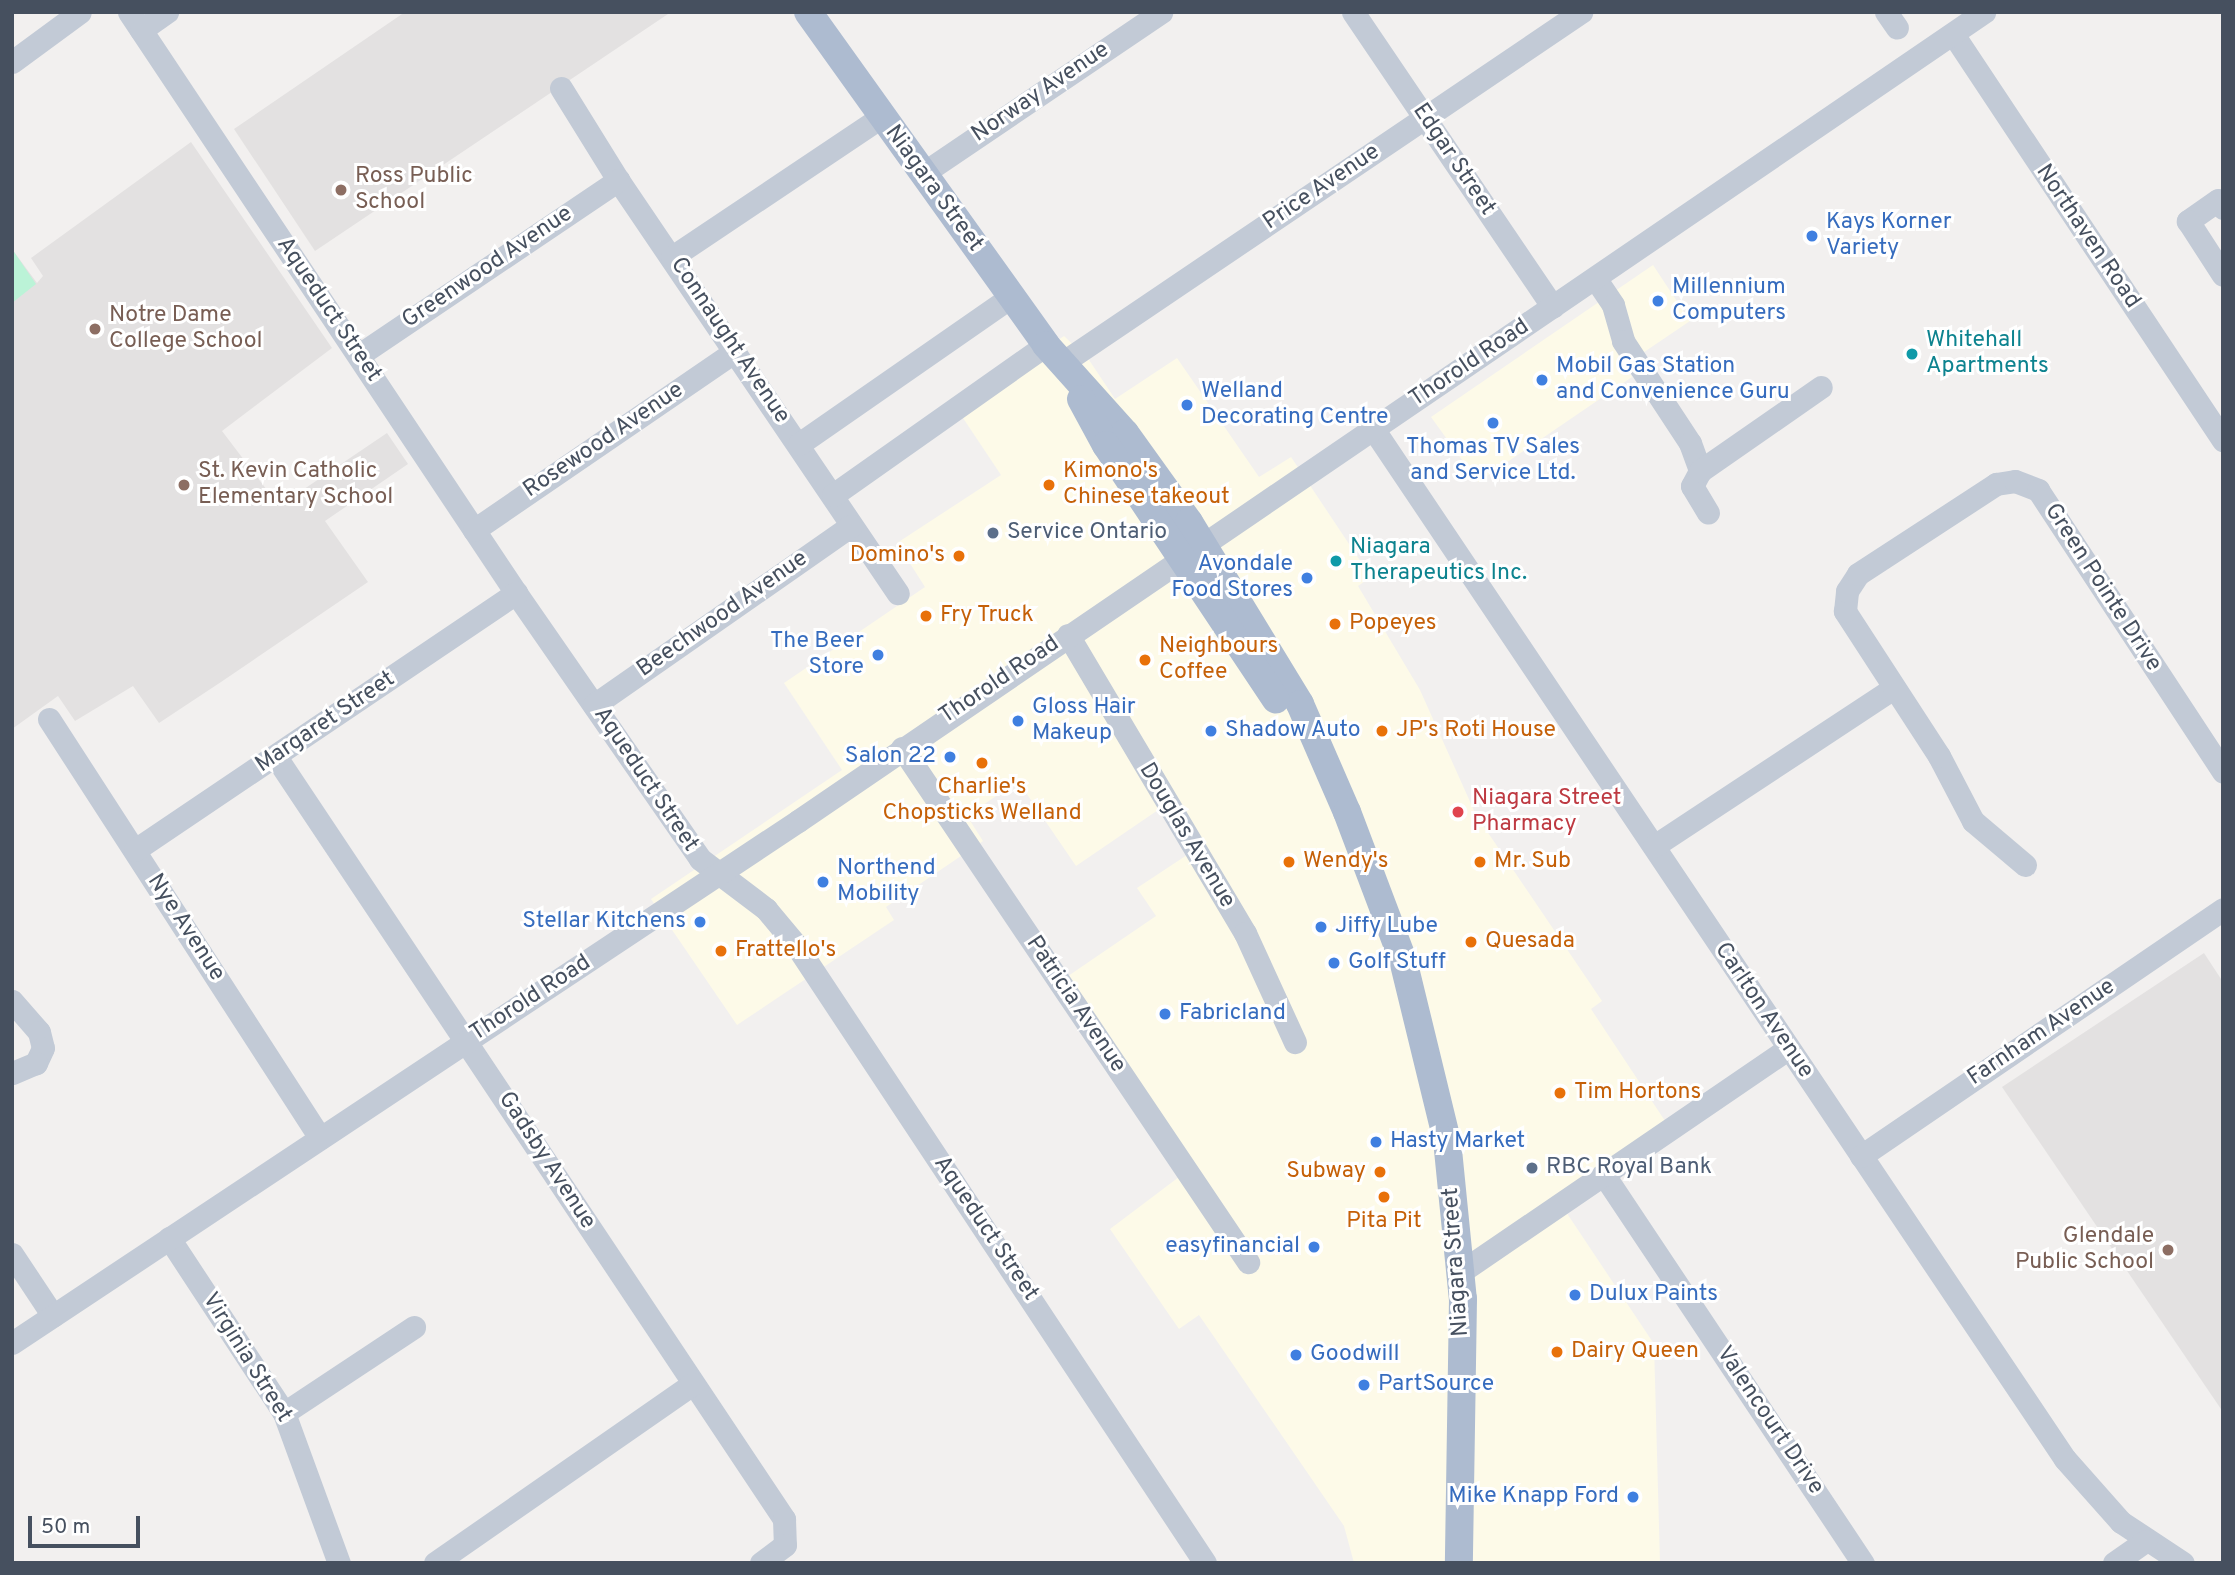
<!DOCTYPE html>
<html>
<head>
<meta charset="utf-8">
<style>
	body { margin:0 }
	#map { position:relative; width:2235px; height:1575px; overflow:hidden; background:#f2f0ef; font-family:Overpass,sans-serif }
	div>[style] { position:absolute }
	.commercial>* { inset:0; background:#fdfae8 }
	.education>* { inset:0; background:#e3e1e1 }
	.green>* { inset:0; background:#bbf3d7 }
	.minor>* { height:23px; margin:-11.5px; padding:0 11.5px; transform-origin:11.5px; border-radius:11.5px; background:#c2cad6 }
	.major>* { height:28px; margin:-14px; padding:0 14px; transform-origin:14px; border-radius:14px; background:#adbbd0 }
	.dots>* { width:19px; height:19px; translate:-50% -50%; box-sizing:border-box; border:4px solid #fff; border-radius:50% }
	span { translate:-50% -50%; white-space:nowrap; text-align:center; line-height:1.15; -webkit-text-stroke:6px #fff; paint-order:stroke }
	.street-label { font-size:23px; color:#46505f }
	.education-label { font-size:23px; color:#785e54 }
	.left { translate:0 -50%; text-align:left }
	.right { translate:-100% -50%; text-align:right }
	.shop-label { font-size:23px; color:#366cbe }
	.culture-label { font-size:23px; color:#0d838f }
	.food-label { font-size:23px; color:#c56008 }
	.service-label { font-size:23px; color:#4e5e75 }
	.health-label { font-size:23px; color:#be3a42 }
	.frame { position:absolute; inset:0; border:14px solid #46505f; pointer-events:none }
	.scale { position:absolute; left:28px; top:1516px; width:112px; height:32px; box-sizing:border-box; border:4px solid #46505f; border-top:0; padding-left:9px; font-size:21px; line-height:24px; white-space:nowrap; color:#46505f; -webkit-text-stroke:5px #fff; paint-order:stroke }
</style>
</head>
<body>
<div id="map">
	<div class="commercial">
		<i style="clip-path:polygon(1653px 265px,1690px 321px,1625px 365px,1632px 377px,1478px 482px,1431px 417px)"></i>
		<i style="clip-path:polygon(1064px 336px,1089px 360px,1115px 399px,1177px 358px,1259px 477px,1291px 457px,1371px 577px,1358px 586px,1420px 690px,1476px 815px,1602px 1001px,1591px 1009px,1675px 1136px,1564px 1209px,1654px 1344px,1660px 1563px,1354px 1563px,1344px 1526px,1199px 1315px,1179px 1329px,1110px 1229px,1179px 1177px,1052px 987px,1156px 916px,1137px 888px,1190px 853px,1161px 808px,1076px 866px,1018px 781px,967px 816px,983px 841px,886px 907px,894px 920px,737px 1025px,651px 899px,842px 770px,784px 683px,925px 587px,897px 543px,1001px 475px,957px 409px)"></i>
	</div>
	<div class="education">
		<i style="clip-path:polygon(405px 12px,671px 12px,315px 251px,234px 129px)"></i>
		<i style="clip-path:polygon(191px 142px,332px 348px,222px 431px,279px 506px,387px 433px,408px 464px,325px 521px,368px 582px,221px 682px,159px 723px,133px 686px,75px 721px,58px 696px,12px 729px,12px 249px,37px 283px,43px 276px,31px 258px)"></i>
		<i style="clip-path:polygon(2204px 953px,2223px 982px,2223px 1412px,2002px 1087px)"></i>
	</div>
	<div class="green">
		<i style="clip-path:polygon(12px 249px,36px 284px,12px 303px)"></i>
	</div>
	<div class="minor">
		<i style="left:129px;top:12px;width:698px;rotate:56.33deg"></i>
		<i style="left:516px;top:593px;width:323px;rotate:55.3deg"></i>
		<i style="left:700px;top:859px;width:83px;rotate:37.1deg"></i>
		<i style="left:766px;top:909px;width:47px;rotate:50.2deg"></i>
		<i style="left:796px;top:945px;width:741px;rotate:56.5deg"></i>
		<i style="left:1353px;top:12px;width:356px;rotate:55.9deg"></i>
		<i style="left:1886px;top:12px;width:19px;rotate:55deg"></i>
		<i style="left:141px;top:30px;width:32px;rotate:-35deg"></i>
		<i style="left:1953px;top:34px;width:488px;rotate:56.4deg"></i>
		<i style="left:12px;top:62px;width:84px;rotate:-36.3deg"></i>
		<i style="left:561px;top:88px;width:108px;rotate:58.2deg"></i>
		<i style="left:618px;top:180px;width:499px;rotate:55.9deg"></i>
		<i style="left:922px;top:174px;width:289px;rotate:-34.1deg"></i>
		<i style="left:2223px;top:208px;width:9px;rotate:-122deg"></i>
		<i style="left:2218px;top:200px;width:37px;rotate:145deg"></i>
		<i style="left:2188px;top:221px;width:64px;rotate:57.1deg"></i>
		<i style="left:672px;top:257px;width:252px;rotate:-33.8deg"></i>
		<i style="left:1595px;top:278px;width:32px;rotate:56deg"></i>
		<i style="left:1613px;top:305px;width:37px;rotate:74deg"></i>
		<i style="left:1623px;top:341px;width:122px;rotate:56.7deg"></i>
		<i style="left:1690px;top:443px;width:30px;rotate:70deg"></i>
		<i style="left:1700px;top:471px;width:17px;rotate:118deg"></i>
		<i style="left:1692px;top:486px;width:31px;rotate:59deg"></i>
		<i style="left:359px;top:355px;width:313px;rotate:-34deg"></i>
		<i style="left:1062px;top:363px;width:627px;rotate:-34.07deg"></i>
		<i style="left:1374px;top:430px;width:1239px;rotate:56.12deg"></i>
		<i style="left:2065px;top:1459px;width:84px;rotate:48.4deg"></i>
		<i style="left:2121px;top:1522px;width:74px;rotate:33.5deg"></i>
		<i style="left:799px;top:444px;width:259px;rotate:-34.8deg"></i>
		<i style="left:1700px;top:471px;width:147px;rotate:-34.8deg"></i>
		<i style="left:833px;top:495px;width:261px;rotate:-35.2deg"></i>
		<i style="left:474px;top:530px;width:315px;rotate:-34.4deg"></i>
		<i style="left:1068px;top:635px;width:347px;rotate:59.3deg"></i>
		<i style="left:1245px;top:933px;width:120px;rotate:65.4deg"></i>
		<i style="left:594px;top:705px;width:313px;rotate:-34.9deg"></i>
		<i style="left:49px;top:719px;width:499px;rotate:57.1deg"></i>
		<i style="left:902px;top:748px;width:620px;rotate:56.05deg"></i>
		<i style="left:276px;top:757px;width:916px;rotate:56.31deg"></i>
		<i style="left:784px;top:1519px;width:26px;rotate:88deg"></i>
		<i style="left:785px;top:1545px;width:30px;rotate:143deg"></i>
		<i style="left:1654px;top:846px;width:287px;rotate:-33.4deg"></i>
		<i style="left:135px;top:850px;width:460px;rotate:-34deg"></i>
		<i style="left:2025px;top:865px;width:68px;rotate:-139.8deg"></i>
		<i style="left:1973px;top:821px;width:73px;rotate:-117.6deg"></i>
		<i style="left:1939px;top:756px;width:173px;rotate:-123deg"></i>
		<i style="left:1845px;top:611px;width:20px;rotate:-84deg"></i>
		<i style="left:1847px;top:591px;width:20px;rotate:-57deg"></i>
		<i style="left:1858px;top:574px;width:165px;rotate:-33.1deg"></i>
		<i style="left:1996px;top:484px;width:19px;rotate:-9deg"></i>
		<i style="left:2015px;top:481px;width:25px;rotate:21deg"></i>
		<i style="left:2038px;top:490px;width:337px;rotate:56.7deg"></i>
		<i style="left:12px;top:1001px;width:41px;rotate:48.9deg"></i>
		<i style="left:39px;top:1032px;width:16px;rotate:76deg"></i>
		<i style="left:43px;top:1048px;width:17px;rotate:115deg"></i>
		<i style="left:36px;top:1063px;width:26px;rotate:157deg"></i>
		<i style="left:1861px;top:1156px;width:438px;rotate:-34.3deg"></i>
		<i style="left:1604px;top:1175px;width:467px;rotate:56.3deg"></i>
		<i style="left:169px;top:1238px;width:209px;rotate:56.7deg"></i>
		<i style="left:284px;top:1413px;width:160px;rotate:69.9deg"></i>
		<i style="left:12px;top:1254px;width:74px;rotate:56.5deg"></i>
		<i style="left:1462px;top:1271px;width:394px;rotate:-34.3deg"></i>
		<i style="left:12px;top:1343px;width:944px;rotate:-33.59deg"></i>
		<i style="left:798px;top:821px;width:1436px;rotate:-34.3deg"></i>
		<i style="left:284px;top:1413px;width:156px;rotate:-33.5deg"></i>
		<i style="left:435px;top:1563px;width:314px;rotate:-34.8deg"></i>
		<i style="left:2114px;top:1563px;width:38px;rotate:-35deg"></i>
	</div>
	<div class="major">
		<i style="left:808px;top:12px;width:409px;rotate:54.4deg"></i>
		<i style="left:1046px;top:345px;width:118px;rotate:48.1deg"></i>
		<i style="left:1125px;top:433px;width:110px;rotate:54.3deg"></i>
		<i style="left:1189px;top:522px;width:213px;rotate:58.6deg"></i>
		<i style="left:1300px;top:704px;width:118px;rotate:66.5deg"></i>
		<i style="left:1347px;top:812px;width:158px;rotate:69.3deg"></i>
		<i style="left:1403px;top:960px;width:185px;rotate:76.3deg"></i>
		<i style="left:1447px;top:1140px;width:160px;rotate:84.3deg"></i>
		<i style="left:1463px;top:1299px;width:264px;rotate:90.9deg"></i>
		<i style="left:1081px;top:399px;width:52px;rotate:61.5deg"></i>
		<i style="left:1106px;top:445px;width:306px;rotate:56.3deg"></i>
	</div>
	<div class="dots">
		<i style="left:341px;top:190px;background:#8d6e63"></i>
		<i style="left:1812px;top:236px;background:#3f7fe0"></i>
		<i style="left:1658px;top:301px;background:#3f7fe0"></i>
		<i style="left:95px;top:329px;background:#8d6e63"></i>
		<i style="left:1912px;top:354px;background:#0f9aa8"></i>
		<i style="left:1542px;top:380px;background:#3f7fe0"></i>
		<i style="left:1187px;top:405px;background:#3f7fe0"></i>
		<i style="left:1493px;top:423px;background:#3f7fe0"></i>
		<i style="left:184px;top:485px;background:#8d6e63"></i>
		<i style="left:1049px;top:485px;background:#e8710a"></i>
		<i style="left:993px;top:533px;background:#5c6f8a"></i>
		<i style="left:959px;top:556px;background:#e8710a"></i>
		<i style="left:1336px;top:561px;background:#0f9aa8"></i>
		<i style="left:1307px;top:578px;background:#3f7fe0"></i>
		<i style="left:926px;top:616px;background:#e8710a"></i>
		<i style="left:1335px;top:624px;background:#e8710a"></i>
		<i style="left:878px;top:655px;background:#3f7fe0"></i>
		<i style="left:1145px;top:660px;background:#e8710a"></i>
		<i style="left:1018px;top:721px;background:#3f7fe0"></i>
		<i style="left:1211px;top:731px;background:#3f7fe0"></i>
		<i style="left:1382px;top:731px;background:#e8710a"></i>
		<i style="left:950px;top:757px;background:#3f7fe0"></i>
		<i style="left:982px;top:763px;background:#e8710a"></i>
		<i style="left:1458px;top:812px;background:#e0444e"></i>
		<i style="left:1289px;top:862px;background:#e8710a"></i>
		<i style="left:1480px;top:862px;background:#e8710a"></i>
		<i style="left:823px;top:882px;background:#3f7fe0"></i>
		<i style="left:700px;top:922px;background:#3f7fe0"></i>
		<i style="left:1321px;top:927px;background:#3f7fe0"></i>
		<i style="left:1471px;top:942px;background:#e8710a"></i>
		<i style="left:721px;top:951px;background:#e8710a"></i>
		<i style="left:1334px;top:963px;background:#3f7fe0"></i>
		<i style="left:1165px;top:1014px;background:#3f7fe0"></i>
		<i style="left:1560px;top:1093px;background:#e8710a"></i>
		<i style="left:1376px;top:1142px;background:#3f7fe0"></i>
		<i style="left:1532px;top:1168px;background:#5c6f8a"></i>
		<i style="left:1380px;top:1172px;background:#e8710a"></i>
		<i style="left:1384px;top:1197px;background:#e8710a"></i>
		<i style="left:1314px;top:1247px;background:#3f7fe0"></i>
		<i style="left:2168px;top:1250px;background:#8d6e63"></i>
		<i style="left:1575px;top:1295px;background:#3f7fe0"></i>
		<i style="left:1557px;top:1352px;background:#e8710a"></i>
		<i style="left:1296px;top:1355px;background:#3f7fe0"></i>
		<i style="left:1364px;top:1385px;background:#3f7fe0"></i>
		<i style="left:1633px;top:1497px;background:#3f7fe0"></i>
	</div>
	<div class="street-label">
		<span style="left:1041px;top:93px;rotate:-34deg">Norway Avenue</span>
		<span style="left:1453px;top:160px;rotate:56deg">Edgar Street</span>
		<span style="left:1322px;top:188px;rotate:-34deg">Price Avenue</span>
		<span style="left:933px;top:189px;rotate:54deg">Niagara Street</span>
		<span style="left:2087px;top:237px;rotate:56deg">Northaven Road</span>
		<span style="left:488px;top:268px;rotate:-34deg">Greenwood Avenue</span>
		<span style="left:328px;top:310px;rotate:56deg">Aqueduct Street</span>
		<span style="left:729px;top:341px;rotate:56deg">Connaught Avenue</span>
		<span style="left:1470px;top:364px;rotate:-34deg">Thorold Road</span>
		<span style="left:604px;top:441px;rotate:-34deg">Rosewood Avenue</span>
		<span style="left:2102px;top:588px;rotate:57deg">Green Pointe Drive</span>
		<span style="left:723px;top:615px;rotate:-35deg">Beechwood Avenue</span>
		<span style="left:1000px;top:681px;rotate:-34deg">Thorold Road</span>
		<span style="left:326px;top:723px;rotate:-34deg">Margaret Street</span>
		<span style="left:645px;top:780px;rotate:56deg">Aqueduct Street</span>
		<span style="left:1186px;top:836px;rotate:59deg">Douglas Avenue</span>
		<span style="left:185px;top:928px;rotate:57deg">Nye Avenue</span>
		<span style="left:531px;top:999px;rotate:-33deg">Thorold Road</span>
		<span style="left:1075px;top:1005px;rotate:56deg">Patricia Avenue</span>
		<span style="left:1763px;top:1011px;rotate:56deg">Carlton Avenue</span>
		<span style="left:2042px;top:1033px;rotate:-34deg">Farnham Avenue</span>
		<span style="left:546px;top:1161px;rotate:57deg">Gadsby Avenue</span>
		<span style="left:985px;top:1229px;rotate:56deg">Aqueduct Street</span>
		<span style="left:1457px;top:1262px;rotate:-94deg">Niagara Street</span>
		<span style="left:246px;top:1358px;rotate:58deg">Virginia Street</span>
		<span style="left:1769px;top:1421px;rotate:56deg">Valencourt Drive</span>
	</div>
	<div class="education-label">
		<span class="left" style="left:355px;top:190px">Ross Public<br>School</span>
		<span class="left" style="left:109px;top:329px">Notre Dame<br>College School</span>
		<span class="left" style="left:198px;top:485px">St. Kevin Catholic<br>Elementary School</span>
		<span class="right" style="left:2154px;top:1250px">Glendale<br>Public School</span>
	</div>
	<div class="shop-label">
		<span class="left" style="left:1826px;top:236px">Kays Korner<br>Variety</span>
		<span class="left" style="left:1672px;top:301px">Millennium<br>Computers</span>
		<span class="left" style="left:1556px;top:380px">Mobil Gas Station<br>and Convenience Guru</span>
		<span class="left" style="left:1201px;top:405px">Welland<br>Decorating Centre</span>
		<span style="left:1493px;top:461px">Thomas TV Sales<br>and Service Ltd.</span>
		<span class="right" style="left:1293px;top:578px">Avondale<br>Food Stores</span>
		<span class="right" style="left:864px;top:655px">The Beer<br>Store</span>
		<span class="left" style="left:1032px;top:721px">Gloss Hair<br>Makeup</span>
		<span class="left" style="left:1225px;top:731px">Shadow Auto</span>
		<span class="right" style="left:936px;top:757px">Salon 22</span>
		<span class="left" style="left:837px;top:882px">Northend<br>Mobility</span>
		<span class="right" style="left:686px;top:922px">Stellar Kitchens</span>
		<span class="left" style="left:1335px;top:927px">Jiffy Lube</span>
		<span class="left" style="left:1348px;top:963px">Golf Stuff</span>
		<span class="left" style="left:1179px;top:1014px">Fabricland</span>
		<span class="left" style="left:1390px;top:1142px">Hasty Market</span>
		<span class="right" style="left:1300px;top:1247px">easyfinancial</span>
		<span class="left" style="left:1589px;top:1295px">Dulux Paints</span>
		<span class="left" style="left:1310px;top:1355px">Goodwill</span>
		<span class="left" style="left:1378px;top:1385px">PartSource</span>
		<span class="right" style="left:1619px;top:1497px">Mike Knapp Ford</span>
	</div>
	<div class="culture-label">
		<span class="left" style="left:1926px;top:354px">Whitehall<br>Apartments</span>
		<span class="left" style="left:1350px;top:561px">Niagara<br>Therapeutics Inc.</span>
	</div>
	<div class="food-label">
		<span class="left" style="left:1063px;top:485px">Kimono's<br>Chinese takeout</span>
		<span class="right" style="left:945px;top:556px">Domino's</span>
		<span class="left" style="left:940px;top:616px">Fry Truck</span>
		<span class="left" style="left:1349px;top:624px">Popeyes</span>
		<span class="left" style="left:1159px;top:660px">Neighbours<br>Coffee</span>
		<span class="left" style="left:1396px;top:731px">JP's Roti House</span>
		<span style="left:982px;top:801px">Charlie's<br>Chopsticks Welland</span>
		<span class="left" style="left:1303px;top:862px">Wendy's</span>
		<span class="left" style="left:1494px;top:862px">Mr. Sub</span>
		<span class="left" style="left:1485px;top:942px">Quesada</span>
		<span class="left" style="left:735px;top:951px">Frattello's</span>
		<span class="left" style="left:1574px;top:1093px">Tim Hortons</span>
		<span class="right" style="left:1366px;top:1172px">Subway</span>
		<span style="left:1384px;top:1222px">Pita Pit</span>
		<span class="left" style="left:1571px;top:1352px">Dairy Queen</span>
	</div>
	<div class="service-label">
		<span class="left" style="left:1007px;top:533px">Service Ontario</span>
		<span class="left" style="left:1546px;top:1168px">RBC Royal Bank</span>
	</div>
	<div class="health-label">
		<span class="left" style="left:1472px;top:812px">Niagara Street<br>Pharmacy</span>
	</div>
	<div class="frame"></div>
	<div class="scale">50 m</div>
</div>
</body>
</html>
